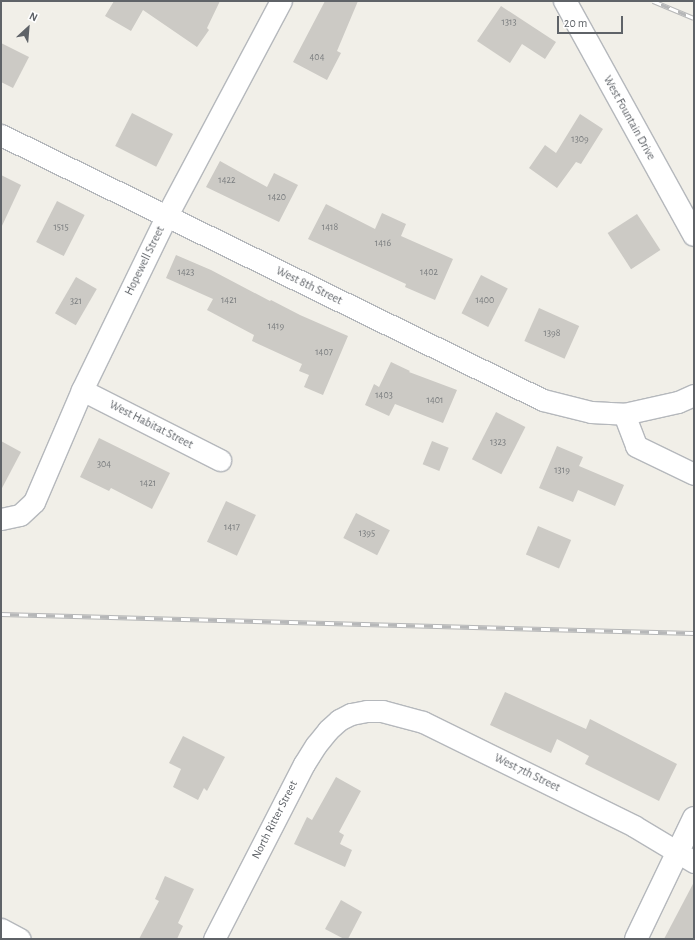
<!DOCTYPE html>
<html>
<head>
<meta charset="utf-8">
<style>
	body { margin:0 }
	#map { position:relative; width:695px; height:940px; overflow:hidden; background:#f1efe8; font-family:"Alegreya Sans",sans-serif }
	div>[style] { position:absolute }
	.building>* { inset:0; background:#cccac5; transform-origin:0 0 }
	.roads { filter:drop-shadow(1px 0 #b5b8bc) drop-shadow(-1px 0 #b5b8bc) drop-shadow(0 1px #b5b8bc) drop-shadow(0 -1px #b5b8bc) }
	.street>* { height:21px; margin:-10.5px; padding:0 10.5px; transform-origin:10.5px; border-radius:10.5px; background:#fff }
	.secondary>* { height:22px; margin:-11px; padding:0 11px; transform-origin:11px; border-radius:11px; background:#fff }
	.rail>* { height:4.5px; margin-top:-2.25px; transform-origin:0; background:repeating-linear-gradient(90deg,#fff 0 9px,#b6b7b8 0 18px); box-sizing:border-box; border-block:1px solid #b6b7b8 }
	span { translate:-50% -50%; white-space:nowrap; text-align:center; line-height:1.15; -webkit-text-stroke:3.5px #fff; paint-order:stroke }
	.number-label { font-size:10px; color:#7a7d7f }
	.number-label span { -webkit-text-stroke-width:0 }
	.street-label { font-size:12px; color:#5f6368 }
	.frame { position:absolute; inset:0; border:2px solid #5f6368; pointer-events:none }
	.north { position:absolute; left:8px; top:8px; width:40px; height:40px; -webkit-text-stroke:3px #fff; paint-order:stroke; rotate:26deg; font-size:11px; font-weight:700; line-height:16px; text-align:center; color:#5f6368 }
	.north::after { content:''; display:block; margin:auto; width:14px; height:18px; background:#5f6368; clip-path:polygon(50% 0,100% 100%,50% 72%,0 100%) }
	.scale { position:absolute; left:557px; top:16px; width:66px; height:18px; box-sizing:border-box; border:2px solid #5f6368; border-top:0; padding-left:5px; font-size:12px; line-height:14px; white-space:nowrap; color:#5f6368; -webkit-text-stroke:3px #fff; paint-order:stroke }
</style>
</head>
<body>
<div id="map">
	<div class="building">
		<i style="clip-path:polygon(114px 1px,220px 1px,207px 28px,209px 30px,197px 47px,143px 10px,131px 31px,105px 16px)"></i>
		<i style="clip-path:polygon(325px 1px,358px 1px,337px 51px,341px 53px,327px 80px,293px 62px)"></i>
		<i style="clip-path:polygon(501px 6px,556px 42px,545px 59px,522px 44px,510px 63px,477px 41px)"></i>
		<i style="clip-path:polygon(1px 43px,29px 57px,13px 88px,1px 82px)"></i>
		<i style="left:132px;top:113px;width:46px;height:37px;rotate:27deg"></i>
		<i style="clip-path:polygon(580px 114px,603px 129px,581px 164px,576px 162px,557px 188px,529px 168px,545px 145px,556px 153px)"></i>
		<i style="clip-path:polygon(220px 161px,267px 187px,274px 173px,298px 185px,279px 222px,206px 187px)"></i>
		<i style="clip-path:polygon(1px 175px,21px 185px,1px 228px)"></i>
		<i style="left:57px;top:201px;width:31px;height:46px;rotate:27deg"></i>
		<i style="clip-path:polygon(326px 204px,375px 229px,382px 213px,406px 224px,401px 236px,453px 259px,435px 300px,405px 287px,406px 284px,308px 239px)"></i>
		<i style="left:637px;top:214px;width:43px;height:35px;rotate:57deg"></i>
		<i style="clip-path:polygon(176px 255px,211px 270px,270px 301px,271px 300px,300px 315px,348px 336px,323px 395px,304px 387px,309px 375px,299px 371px,302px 364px,252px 341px,254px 335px,207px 310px,213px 299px,166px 278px)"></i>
		<i style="left:481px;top:275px;width:30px;height:43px;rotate:27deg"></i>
		<i style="left:76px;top:277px;width:24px;height:42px;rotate:30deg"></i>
		<i style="left:539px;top:308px;width:44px;height:36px;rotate:24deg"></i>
		<i style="clip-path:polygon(391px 362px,410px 371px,409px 372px,457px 390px,443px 423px,395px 404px,389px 416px,365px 405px,374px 384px,379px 387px)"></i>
		<i style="left:496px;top:412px;width:33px;height:53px;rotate:27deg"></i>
		<i style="clip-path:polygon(99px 438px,170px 473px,152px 509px,111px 488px,109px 491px,80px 477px)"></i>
		<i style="clip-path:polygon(1px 441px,21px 452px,1px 490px)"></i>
		<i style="left:432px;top:441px;width:18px;height:25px;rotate:22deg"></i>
		<i style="clip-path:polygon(557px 446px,583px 457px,579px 466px,624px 485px,615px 506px,578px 490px,573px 502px,539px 488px)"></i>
		<i style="left:226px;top:501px;width:33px;height:45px;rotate:25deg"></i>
		<i style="left:356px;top:513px;width:38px;height:28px;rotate:27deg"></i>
		<i style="left:538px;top:526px;width:36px;height:31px;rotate:23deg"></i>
		<i style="clip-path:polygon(505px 692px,586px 729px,590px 719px,677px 764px,659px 801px,585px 764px,589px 756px,557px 739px,551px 753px,490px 725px)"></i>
		<i style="clip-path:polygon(183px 736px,225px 757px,207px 791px,204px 788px,198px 800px,173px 787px,181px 769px,169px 763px)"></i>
		<i style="clip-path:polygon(336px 777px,361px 791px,339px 832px,344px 835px,340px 844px,352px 850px,345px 867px,294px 844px,307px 817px,312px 820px)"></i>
		<i style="clip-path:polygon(165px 876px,194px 889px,178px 923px,183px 926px,177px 939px,139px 939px,159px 901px,155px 899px)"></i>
		<i style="clip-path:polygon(694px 882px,694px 939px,664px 939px)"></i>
		<i style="clip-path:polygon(341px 900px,362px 912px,348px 939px,344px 939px,325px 929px)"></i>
	</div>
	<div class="roads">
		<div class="street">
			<i style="left:1px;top:135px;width:603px;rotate:26.06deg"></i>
			<i style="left:543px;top:400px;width:49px;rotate:14deg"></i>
			<i style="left:591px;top:412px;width:33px;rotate:3deg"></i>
			<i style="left:624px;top:414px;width:55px;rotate:-12.5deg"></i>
			<i style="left:678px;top:402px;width:17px;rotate:-24deg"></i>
			<i style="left:82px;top:390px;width:155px;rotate:26.9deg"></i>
			<i style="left:624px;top:414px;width:34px;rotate:69deg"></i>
			<i style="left:636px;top:446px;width:64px;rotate:25.8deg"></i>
			<i style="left:1px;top:519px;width:19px;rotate:-12deg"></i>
			<i style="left:20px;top:515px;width:19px;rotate:-43deg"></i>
			<i style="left:34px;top:502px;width:122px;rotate:-66.8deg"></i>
			<i style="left:82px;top:390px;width:192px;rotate:-64.1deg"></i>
			<i style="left:166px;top:217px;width:245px;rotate:-62deg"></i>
			<i style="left:1px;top:929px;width:21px;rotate:28deg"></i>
			<i style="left:214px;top:939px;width:197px;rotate:-62.8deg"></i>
			<i style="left:304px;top:764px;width:22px;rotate:-58deg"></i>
			<i style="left:316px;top:745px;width:19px;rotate:-51deg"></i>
			<i style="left:328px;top:730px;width:15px;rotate:-42deg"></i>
			<i style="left:339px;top:720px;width:13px;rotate:-27deg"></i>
			<i style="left:351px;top:714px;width:16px;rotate:-11deg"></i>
			<i style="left:367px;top:711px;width:15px"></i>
			<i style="left:382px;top:711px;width:42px;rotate:15deg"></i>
			<i style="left:423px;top:722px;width:235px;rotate:26.2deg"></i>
			<i style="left:634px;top:826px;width:70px;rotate:31deg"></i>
		</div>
		<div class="secondary">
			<i style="left:565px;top:1px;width:267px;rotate:61.1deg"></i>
			<i style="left:636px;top:939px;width:134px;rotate:-64.4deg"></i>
		</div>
	</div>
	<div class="rail">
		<i style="left:653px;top:1px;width:44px;rotate:22.5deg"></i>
		<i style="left:1px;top:614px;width:693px;rotate:1.57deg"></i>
	</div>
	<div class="number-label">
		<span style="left:509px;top:23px">1313</span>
		<span style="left:317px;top:58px">404</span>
		<span style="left:580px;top:140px">1309</span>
		<span style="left:227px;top:181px">1422</span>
		<span style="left:277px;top:198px">1420</span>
		<span style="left:61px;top:228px">1515</span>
		<span style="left:330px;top:228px">1418</span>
		<span style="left:383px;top:244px">1416</span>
		<span style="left:186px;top:273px">1423</span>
		<span style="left:429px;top:273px">1402</span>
		<span style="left:229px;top:301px">1421</span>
		<span style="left:485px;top:301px">1400</span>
		<span style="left:76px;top:302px">321</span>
		<span style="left:276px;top:327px">1419</span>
		<span style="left:552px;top:334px">1398</span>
		<span style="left:324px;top:353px">1407</span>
		<span style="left:384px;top:396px">1403</span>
		<span style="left:435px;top:401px">1401</span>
		<span style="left:498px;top:443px">1323</span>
		<span style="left:104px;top:465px">304</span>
		<span style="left:562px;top:471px">1319</span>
		<span style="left:148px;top:484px">1421</span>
		<span style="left:232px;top:528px">1417</span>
		<span style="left:367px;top:534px">1395</span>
	</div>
	<div class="street-label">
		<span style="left:629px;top:118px;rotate:61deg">West Fountain Drive</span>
		<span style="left:145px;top:261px;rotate:-64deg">Hopewell Street</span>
		<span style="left:309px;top:286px;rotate:26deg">West 8th Street</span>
		<span style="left:151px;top:425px;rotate:27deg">West Habitat Street</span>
		<span style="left:527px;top:773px;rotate:26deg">West 7th Street</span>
		<span style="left:275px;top:820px;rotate:-63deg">North Ritter Street</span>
	</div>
	<div class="frame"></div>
	<div class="north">N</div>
	<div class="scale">20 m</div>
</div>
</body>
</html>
